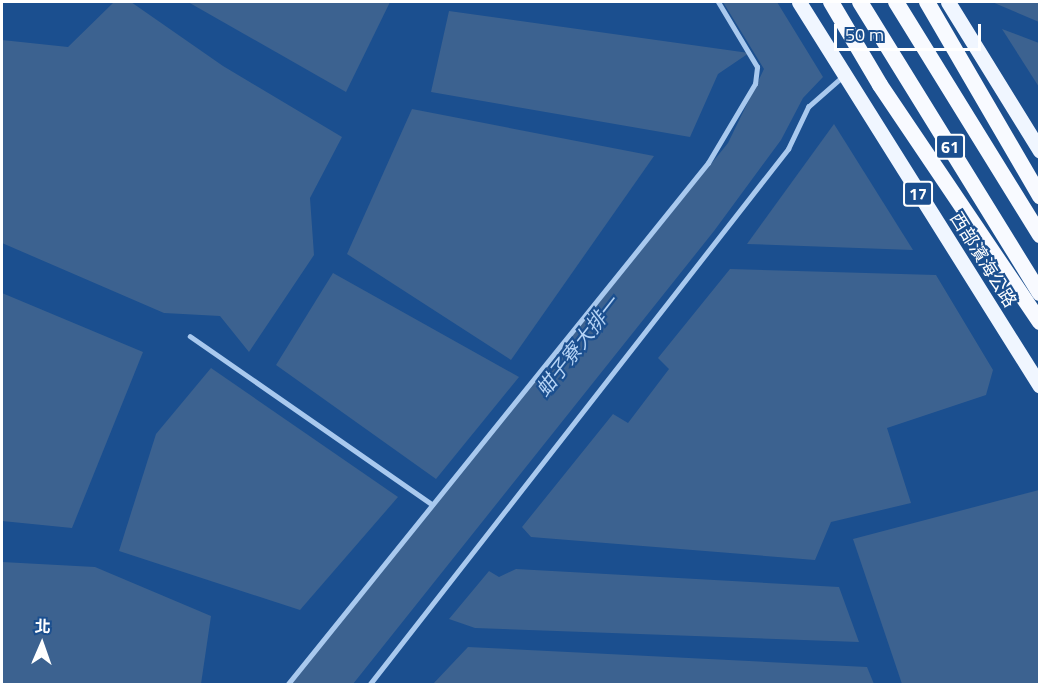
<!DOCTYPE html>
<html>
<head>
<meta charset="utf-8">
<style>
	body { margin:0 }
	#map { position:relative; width:1041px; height:686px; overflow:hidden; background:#1b4f8f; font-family:"Titillium Web","Noto Sans TC",sans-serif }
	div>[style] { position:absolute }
	.water>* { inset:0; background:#3c6290 }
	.service>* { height:4.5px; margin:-2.25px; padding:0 2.25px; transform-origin:2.25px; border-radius:2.25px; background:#a9c9ee }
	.primary>* { height:15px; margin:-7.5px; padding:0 7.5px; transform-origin:7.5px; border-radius:7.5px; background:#f0f6ff }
	.trunk>* { height:16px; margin:-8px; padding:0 8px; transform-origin:8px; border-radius:8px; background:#f8faff }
	span { translate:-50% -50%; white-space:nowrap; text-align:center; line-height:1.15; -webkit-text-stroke:4.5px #1b4f8f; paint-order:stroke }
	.shield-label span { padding:2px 4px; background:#1b4f8f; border:2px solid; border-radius:4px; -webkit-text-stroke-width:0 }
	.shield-label { font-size:16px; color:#fff; font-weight:700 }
	.street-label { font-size:18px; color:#fff }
	.water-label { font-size:20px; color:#b5d3f5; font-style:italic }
	.frame { position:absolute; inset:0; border:3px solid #fff; pointer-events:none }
	.north { position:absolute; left:12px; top:614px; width:60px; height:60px; -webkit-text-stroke:4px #1b4f8f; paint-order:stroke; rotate:2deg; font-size:16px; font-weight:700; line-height:24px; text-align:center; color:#fff }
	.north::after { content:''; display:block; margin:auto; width:21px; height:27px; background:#fff; clip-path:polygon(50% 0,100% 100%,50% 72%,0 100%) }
	.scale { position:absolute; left:834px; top:24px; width:147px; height:27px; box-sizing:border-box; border:3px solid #fff; border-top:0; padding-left:8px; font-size:18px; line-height:21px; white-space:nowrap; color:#fff; -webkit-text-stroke:4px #1b4f8f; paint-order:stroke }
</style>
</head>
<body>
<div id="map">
	<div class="water">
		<i style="clip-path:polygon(114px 2px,131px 2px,223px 66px,342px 137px,310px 198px,314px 255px,249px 352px,220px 316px,164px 313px,2px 243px,2px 40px,68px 47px)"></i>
		<i style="clip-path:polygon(188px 2px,390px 2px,346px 92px)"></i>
		<i style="clip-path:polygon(723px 2px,777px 2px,823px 77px,803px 98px,781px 140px,714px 231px,353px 684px,289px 684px,728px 143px,764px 69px)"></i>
		<i style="clip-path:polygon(992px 2px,1039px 2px,1039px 22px)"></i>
		<i style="clip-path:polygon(449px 11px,749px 53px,718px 74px,690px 137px,431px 92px)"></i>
		<i style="clip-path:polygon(1002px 29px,1039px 43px,1039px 87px)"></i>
		<i style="clip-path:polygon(412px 109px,654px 156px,511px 360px,347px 254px)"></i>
		<i style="clip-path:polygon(834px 124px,913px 250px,747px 244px)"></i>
		<i style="clip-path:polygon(730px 269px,936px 275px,993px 370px,986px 395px,887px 428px,911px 503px,831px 522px,815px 560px,531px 537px,522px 527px,613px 414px,628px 423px,669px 369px,658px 358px)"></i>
		<i style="clip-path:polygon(333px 273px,519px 377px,436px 479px,276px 365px)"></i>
		<i style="clip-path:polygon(2px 293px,143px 352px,72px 528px,2px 521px)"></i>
		<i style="clip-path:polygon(211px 368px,398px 497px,300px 610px,119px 551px,156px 434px)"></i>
		<i style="clip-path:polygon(1039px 490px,1039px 684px,902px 684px,853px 539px)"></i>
		<i style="clip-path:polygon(2px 562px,95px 567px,211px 616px,201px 684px,2px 684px)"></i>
		<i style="clip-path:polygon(516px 569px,839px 587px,859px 642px,475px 628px,449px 619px,489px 571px,499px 577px)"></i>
		<i style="clip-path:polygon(468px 647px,867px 667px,874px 684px,433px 684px)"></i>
	</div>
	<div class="service">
		<i style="left:190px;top:336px;width:295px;rotate:34.8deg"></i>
		<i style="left:288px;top:684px;width:669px;rotate:-51.13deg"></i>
		<i style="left:708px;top:163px;width:92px;rotate:-59.3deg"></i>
		<i style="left:755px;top:84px;width:17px;rotate:-83deg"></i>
		<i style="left:757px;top:67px;width:76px;rotate:-121deg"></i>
		<i style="left:370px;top:684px;width:679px;rotate:-52deg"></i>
		<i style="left:788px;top:149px;width:47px;rotate:-64.5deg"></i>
		<i style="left:808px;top:107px;width:45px;rotate:-41.4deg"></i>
	</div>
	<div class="primary">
		<i style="left:799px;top:2px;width:453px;rotate:57.9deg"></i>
		<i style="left:948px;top:2px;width:175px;rotate:58.3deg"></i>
	</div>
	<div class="trunk">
		<i style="left:831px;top:2px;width:96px;rotate:59.4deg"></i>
		<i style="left:880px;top:85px;width:286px;rotate:56deg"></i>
		<i style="left:860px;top:2px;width:342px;rotate:58.3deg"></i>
		<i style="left:896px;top:2px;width:274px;rotate:58.3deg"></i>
		<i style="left:927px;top:2px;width:225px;rotate:59.8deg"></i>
	</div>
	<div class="shield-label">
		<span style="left:950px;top:147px">61</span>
		<span style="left:918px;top:194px">17</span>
	</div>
	<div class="street-label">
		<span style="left:983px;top:260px;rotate:58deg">西部濱海公路</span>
	</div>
	<div class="water-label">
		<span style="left:577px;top:346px;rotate:-52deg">蚶子寮大排一</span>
	</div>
	<div class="frame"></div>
	<div class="north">北</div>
	<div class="scale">50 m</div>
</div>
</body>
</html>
